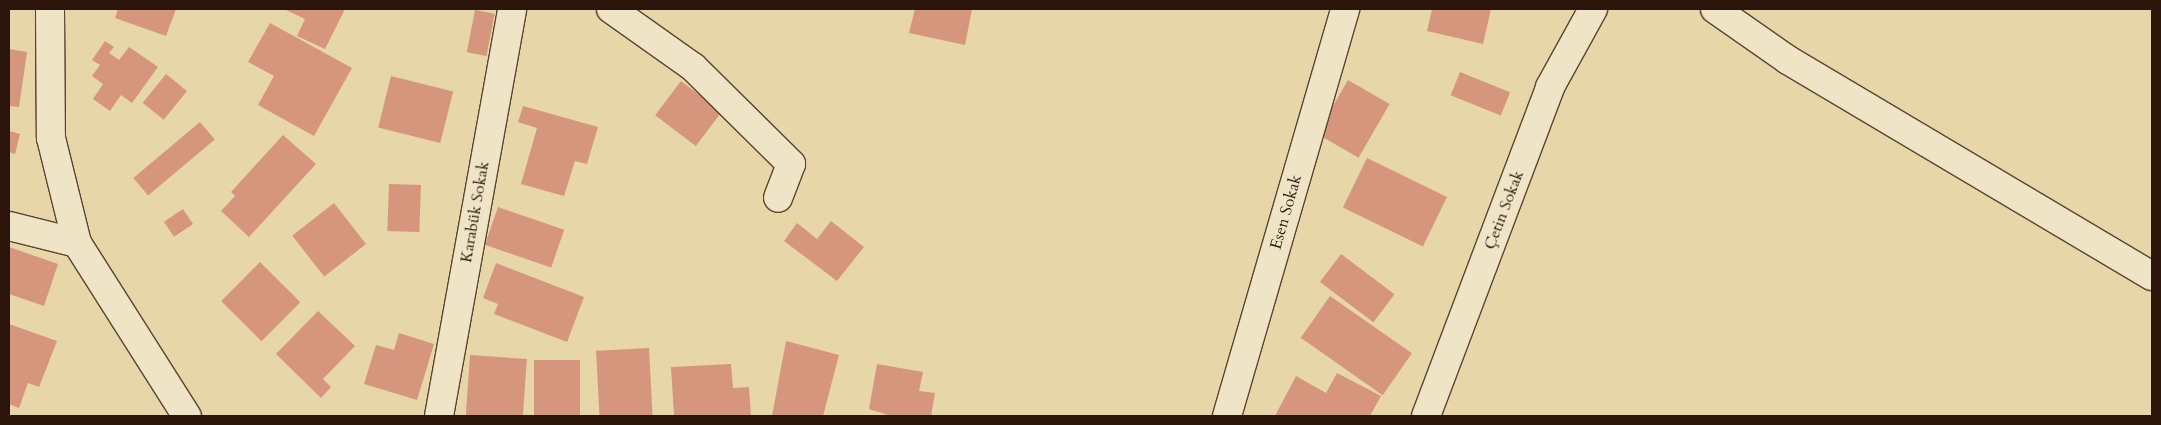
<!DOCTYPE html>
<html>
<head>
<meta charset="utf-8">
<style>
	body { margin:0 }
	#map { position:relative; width:2161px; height:425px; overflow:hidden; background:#e7d6a7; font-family:Cardo,serif }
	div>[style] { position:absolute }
	.building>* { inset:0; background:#d5967d; transform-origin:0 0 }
	.roads { filter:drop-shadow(1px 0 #5a4431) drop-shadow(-1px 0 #5a4431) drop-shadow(0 1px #5a4431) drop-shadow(0 -1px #5a4431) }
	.minor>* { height:28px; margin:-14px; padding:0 14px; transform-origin:14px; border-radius:14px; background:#efe4c6 }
	.tertiary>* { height:28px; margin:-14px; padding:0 14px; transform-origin:14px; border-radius:14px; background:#efe4c6 }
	span { translate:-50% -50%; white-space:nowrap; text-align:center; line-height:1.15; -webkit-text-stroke:4px #efe4c6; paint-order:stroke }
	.street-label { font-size:16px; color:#2b140a }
	.frame { position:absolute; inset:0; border:10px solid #2b140a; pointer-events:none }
</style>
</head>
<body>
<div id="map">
	<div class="building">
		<i style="clip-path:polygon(118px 9px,176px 9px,166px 36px,115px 18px)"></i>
		<i style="clip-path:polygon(284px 9px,345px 9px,325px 49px,297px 36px,305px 19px)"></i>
		<i style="clip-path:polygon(915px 9px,972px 9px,965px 45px,909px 33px)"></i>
		<i style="clip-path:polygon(1432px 9px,1491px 9px,1483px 44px,1427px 31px)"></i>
		<i style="left:475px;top:10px;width:20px;height:43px;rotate:11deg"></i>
		<i style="clip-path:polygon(270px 23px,352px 68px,314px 136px,258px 105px,274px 76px,248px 62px)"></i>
		<i style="clip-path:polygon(105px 41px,114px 47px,109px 53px,119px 60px,129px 47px,158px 67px,132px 103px,121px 95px,110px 111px,93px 99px,103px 84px,92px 76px,100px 65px,92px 60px)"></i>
		<i style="clip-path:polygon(9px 49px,27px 52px,19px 107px,9px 106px)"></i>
		<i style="left:1460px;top:72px;width:54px;height:25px;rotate:22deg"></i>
		<i style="left:166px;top:74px;width:27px;height:37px;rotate:39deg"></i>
		<i style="left:391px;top:76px;width:64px;height:53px;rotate:14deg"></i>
		<i style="left:1348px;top:80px;width:48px;height:62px;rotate:30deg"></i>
		<i style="left:681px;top:81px;width:51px;height:43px;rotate:37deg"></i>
		<i style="clip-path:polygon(523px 106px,598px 127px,587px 164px,575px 161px,564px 196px,521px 184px,537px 128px,518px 122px)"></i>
		<i style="left:200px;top:122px;width:23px;height:87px;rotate:50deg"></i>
		<i style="clip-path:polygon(9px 131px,20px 134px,15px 154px,9px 152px)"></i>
		<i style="clip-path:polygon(283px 135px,316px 164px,249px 237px,221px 211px,235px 196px,231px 192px)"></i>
		<i style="left:1367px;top:158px;width:89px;height:55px;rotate:26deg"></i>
		<i style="left:389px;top:184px;width:32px;height:47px;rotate:2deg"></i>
		<i style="left:334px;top:203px;width:52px;height:53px;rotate:52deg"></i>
		<i style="left:498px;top:207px;width:70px;height:40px;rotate:19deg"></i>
		<i style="left:183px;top:209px;width:18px;height:23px;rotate:56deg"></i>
		<i style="clip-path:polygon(831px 221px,864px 247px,837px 281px,784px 241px,797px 223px,817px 239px)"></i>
		<i style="clip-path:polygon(9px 247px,58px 264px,44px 306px,9px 294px)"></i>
		<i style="left:1341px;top:254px;width:67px;height:35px;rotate:37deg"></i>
		<i style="left:260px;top:262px;width:57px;height:55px;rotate:45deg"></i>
		<i style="clip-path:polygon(496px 263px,584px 297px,567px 342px,494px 314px,498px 304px,483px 298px)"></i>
		<i style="left:1330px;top:296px;width:100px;height:51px;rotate:35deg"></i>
		<i style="clip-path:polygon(318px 311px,355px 346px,323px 379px,331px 387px,321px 398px,276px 354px)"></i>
		<i style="clip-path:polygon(9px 324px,57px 341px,39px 387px,28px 383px,19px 408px,9px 404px)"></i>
		<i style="clip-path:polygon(399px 333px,434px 344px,417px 400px,364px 384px,376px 345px,394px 350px)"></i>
		<i style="clip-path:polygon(786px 341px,839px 355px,823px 416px,772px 416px)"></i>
		<i style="left:649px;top:348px;width:68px;height:53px;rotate:87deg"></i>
		<i style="left:470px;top:355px;width:57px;height:61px;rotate:4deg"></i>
		<i style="left:534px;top:360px;width:46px;height:56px"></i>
		<i style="clip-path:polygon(731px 364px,733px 388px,749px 387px,751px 416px,674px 415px,671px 367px)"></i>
		<i style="clip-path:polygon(877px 364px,923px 372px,919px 391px,935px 393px,931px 416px,891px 416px,869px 409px)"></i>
		<i style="clip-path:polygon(1337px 373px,1381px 396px,1370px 416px,1275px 416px,1296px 376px,1326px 393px)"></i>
	</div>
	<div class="roads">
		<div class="minor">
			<i style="left:611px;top:9px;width:100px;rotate:35.3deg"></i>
			<i style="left:693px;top:67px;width:138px;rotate:44.7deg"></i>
			<i style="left:791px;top:164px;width:36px;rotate:111deg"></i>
			<i style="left:1715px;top:9px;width:89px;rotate:34.9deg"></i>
			<i style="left:1788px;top:60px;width:423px;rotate:30.7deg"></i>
			<i style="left:9px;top:226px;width:70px;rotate:14deg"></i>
			<i style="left:439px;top:416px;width:413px;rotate:-79.8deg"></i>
			<i style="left:1227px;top:416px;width:424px;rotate:-73.8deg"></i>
			<i style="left:1426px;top:416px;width:352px;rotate:-69.3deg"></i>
			<i style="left:1550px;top:87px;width:89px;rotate:-61.1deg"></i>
		</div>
		<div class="tertiary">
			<i style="left:50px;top:9px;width:129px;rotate:89.6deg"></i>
			<i style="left:51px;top:138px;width:108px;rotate:76.1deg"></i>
			<i style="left:77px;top:243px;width:205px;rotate:57.6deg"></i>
		</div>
	</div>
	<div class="street-label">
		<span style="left:1504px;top:210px;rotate:-69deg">Çetin Sokak</span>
		<span style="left:475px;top:212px;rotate:-80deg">Karabük Sokak</span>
		<span style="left:1286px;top:212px;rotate:-74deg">Esen Sokak</span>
	</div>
	<div class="frame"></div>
</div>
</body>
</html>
